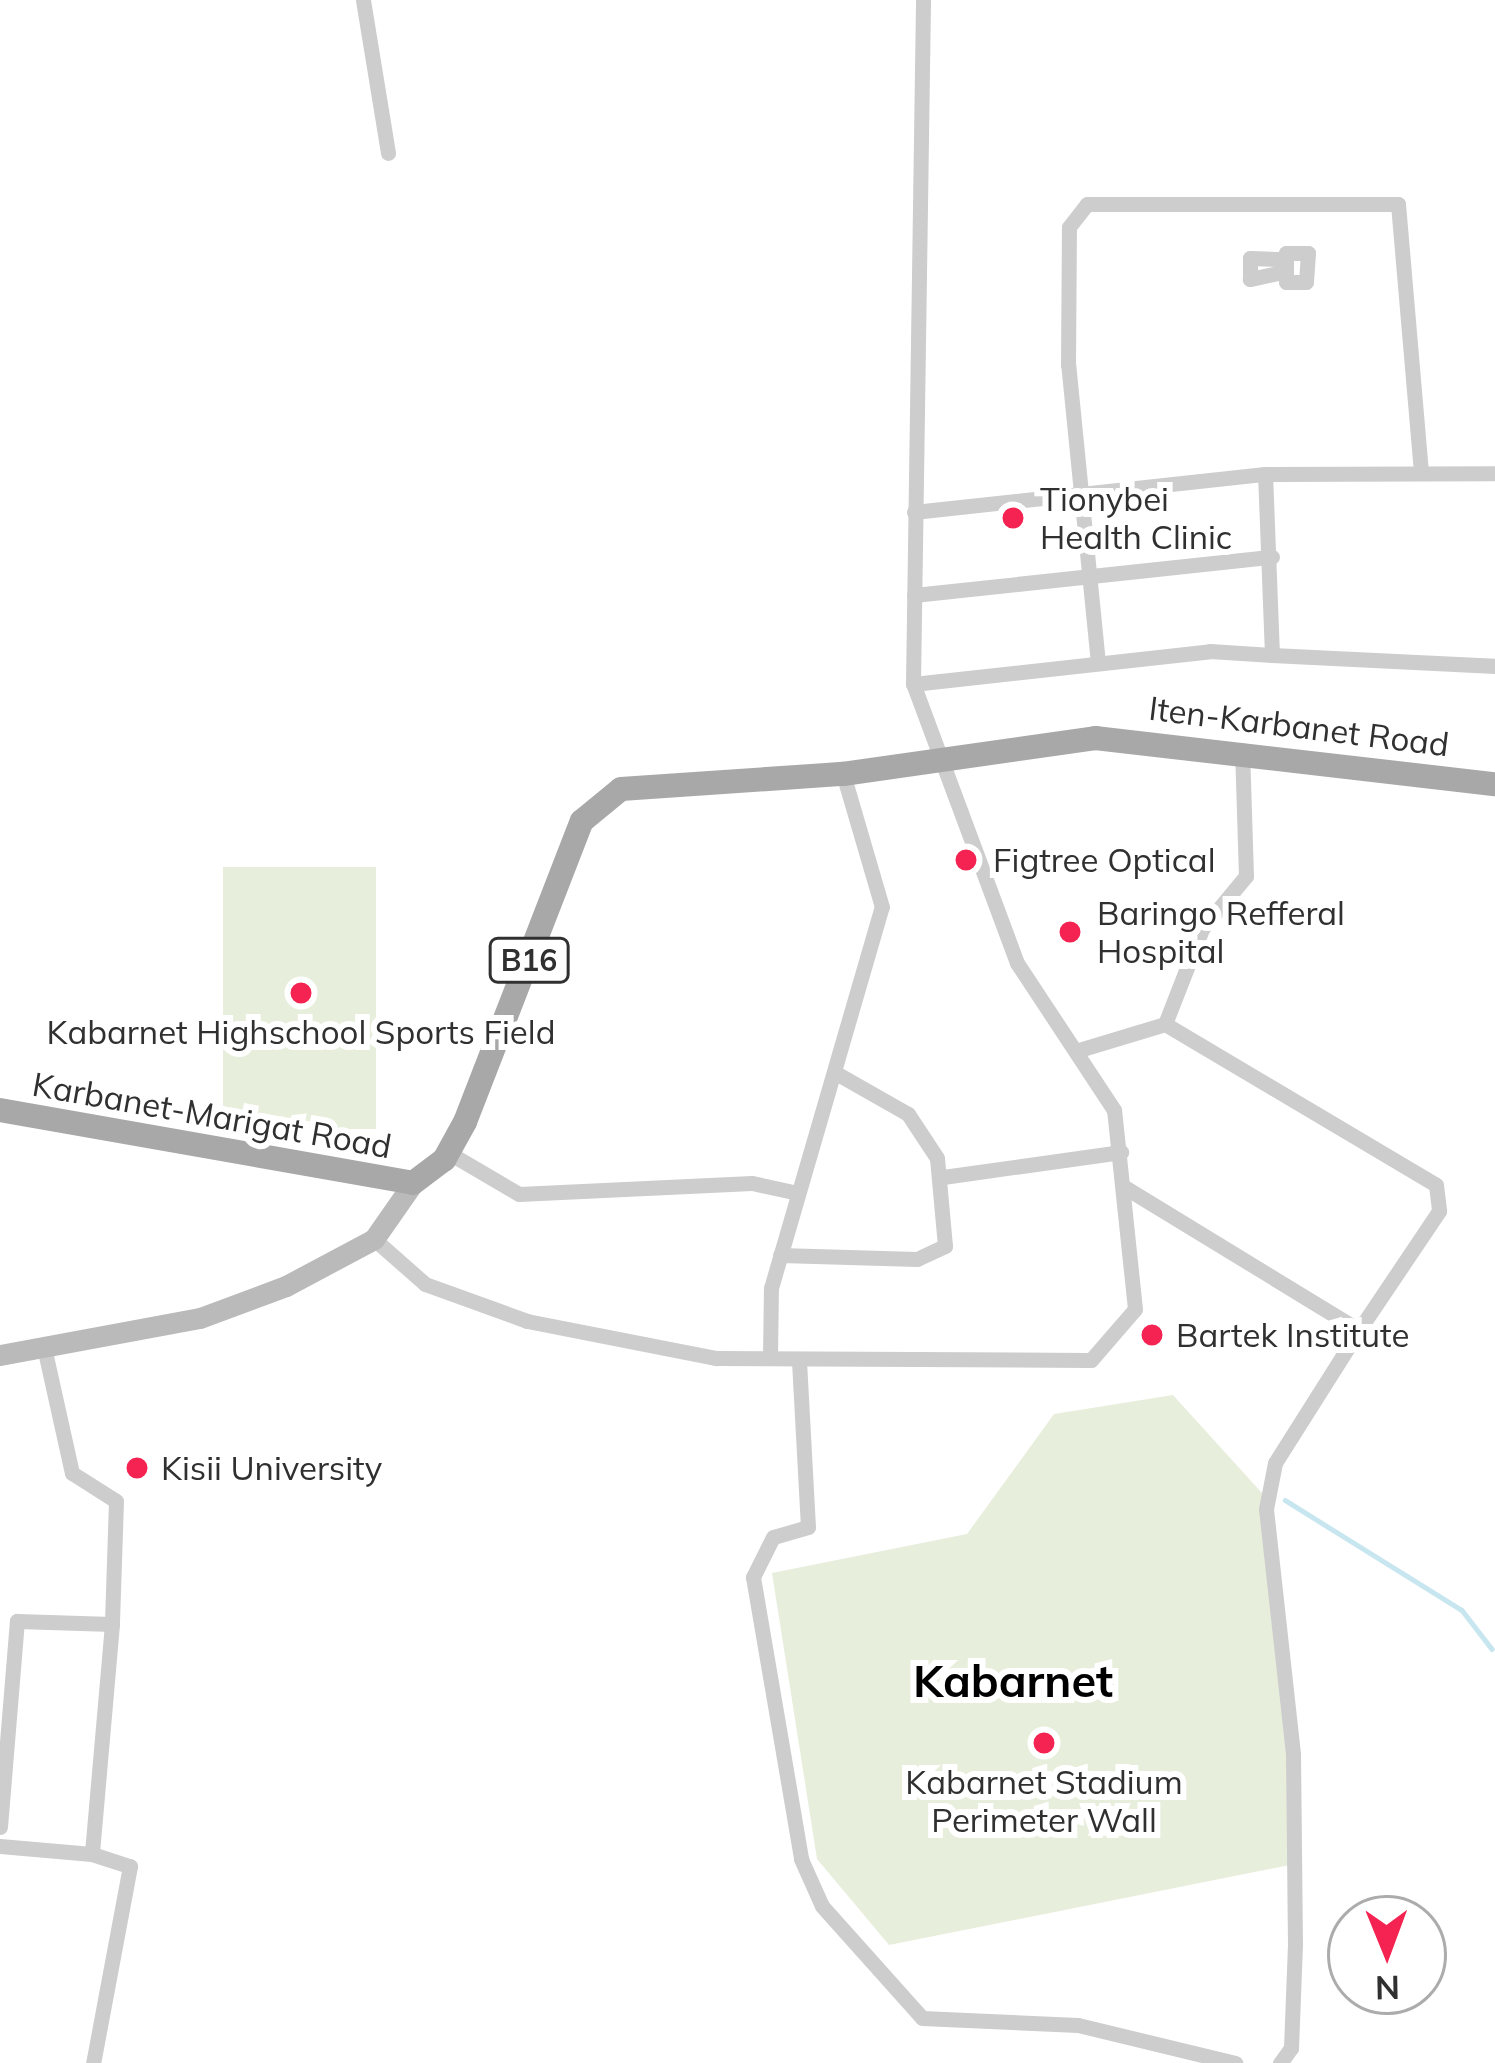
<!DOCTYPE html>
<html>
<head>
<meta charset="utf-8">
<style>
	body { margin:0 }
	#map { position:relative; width:1495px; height:2063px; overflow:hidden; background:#fff; font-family:Mulish,sans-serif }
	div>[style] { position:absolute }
	.green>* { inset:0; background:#e8eedc; transform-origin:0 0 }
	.stream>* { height:4.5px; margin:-2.25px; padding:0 2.25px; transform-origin:2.25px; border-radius:2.25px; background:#c7e6ef }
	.street>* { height:15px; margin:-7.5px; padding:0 7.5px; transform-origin:7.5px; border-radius:7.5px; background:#cdcdcd }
	.secondary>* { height:21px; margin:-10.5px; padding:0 10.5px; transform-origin:10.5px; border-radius:10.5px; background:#bababa }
	.primary>* { height:24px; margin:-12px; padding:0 12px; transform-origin:12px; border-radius:12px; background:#a8a8a8 }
	.dots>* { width:33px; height:33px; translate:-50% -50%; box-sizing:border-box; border:6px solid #fff; border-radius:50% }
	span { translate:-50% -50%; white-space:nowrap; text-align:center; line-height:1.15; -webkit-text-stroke:12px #fff; paint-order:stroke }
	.shield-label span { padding:3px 9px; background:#fff; border:3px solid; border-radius:9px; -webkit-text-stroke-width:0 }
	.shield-label { font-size:30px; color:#303030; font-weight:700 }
	.poi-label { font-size:33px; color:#303030 }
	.left { translate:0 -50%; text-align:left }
	.street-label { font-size:33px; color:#303030 }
	.district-label { font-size:45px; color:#000; font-weight:700 }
	.north { position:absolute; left:1327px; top:1895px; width:120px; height:120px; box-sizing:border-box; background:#fff; border:3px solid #acacac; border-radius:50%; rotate:179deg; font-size:33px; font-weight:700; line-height:48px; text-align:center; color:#303030 }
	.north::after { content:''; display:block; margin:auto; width:42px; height:54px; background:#f52352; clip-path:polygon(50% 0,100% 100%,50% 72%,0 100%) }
</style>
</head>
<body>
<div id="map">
	<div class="green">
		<i style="left:376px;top:867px;width:262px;height:153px;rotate:90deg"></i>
		<i style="clip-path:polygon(1173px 1395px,1271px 1503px,1295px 1864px,889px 1945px,817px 1859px,772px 1573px,967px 1534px,1054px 1414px)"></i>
	</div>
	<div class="stream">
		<i style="left:1285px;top:1500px;width:208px;rotate:31.9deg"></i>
		<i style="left:1462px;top:1610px;width:49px;rotate:52.4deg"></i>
	</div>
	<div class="street">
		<i style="left:363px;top:0;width:155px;rotate:80.7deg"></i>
		<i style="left:1286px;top:253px;width:22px"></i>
		<i style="left:1308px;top:253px;width:29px;rotate:94deg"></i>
		<i style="left:1306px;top:282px;width:20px;rotate:180deg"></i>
		<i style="left:1286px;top:282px;width:29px;rotate:-90deg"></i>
		<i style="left:1250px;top:258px;width:33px;rotate:2deg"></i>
		<i style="left:1283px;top:259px;width:13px;rotate:90deg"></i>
		<i style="left:1283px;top:272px;width:34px;rotate:168deg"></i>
		<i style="left:1250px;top:279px;width:21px;rotate:-90deg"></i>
		<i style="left:914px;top:512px;width:353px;rotate:-6.2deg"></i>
		<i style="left:1265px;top:474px;width:230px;rotate:-0.2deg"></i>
		<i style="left:914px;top:595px;width:360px;rotate:-6.1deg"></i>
		<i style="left:1272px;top:655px;width:223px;rotate:2.8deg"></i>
		<i style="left:1098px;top:663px;width:300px;rotate:-95.7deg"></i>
		<i style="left:1068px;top:365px;width:138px;rotate:-89.6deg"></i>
		<i style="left:1069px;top:227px;width:29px;rotate:-52deg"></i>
		<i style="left:1087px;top:204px;width:311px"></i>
		<i style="left:1398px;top:204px;width:268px;rotate:85.1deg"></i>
		<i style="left:913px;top:684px;width:299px;rotate:-6.3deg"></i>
		<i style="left:1210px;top:651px;width:62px;rotate:3.7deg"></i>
		<i style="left:1272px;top:655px;width:181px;rotate:-92.2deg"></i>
		<i style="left:1165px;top:1024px;width:102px;rotate:-68.7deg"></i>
		<i style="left:1202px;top:929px;width:69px;rotate:-50.3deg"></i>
		<i style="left:1246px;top:876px;width:126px;rotate:-91.8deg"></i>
		<i style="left:1079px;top:1050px;width:90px;rotate:-16.8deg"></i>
		<i style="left:1165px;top:1024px;width:315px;rotate:30.7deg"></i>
		<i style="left:1436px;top:1185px;width:26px;rotate:83deg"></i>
		<i style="left:1439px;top:1211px;width:143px;rotate:123.9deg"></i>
		<i style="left:449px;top:1153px;width:81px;rotate:30.4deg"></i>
		<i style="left:519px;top:1194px;width:233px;rotate:-2.7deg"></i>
		<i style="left:752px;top:1183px;width:47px;rotate:12.3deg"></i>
		<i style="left:943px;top:1177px;width:180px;rotate:-8deg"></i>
		<i style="left:1126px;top:1188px;width:273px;rotate:31.4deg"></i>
		<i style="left:1359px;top:1330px;width:157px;rotate:122.3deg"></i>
		<i style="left:1275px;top:1463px;width:47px;rotate:101.1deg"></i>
		<i style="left:1266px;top:1509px;width:246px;rotate:83.7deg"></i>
		<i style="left:1293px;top:1754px;width:190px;rotate:89.4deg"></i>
		<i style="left:1295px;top:1944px;width:104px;rotate:92.2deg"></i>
		<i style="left:1291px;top:2048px;width:19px;rotate:126deg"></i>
		<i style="left:374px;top:1239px;width:68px;rotate:41.4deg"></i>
		<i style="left:425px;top:1284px;width:109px;rotate:19.9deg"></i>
		<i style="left:527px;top:1321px;width:193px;rotate:11.1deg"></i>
		<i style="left:716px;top:1358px;width:375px;rotate:0.3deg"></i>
		<i style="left:1091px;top:1360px;width:67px;rotate:-49.2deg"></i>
		<i style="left:1135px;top:1309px;width:200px;rotate:-96deg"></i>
		<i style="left:1114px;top:1110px;width:176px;rotate:-123.4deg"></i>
		<i style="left:1017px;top:963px;width:298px;rotate:-110.4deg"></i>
		<i style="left:913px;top:684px;width:684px;rotate:-89.16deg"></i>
		<i style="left:780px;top:1255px;width:137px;rotate:1.7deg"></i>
		<i style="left:917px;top:1259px;width:31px;rotate:-25deg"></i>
		<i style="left:945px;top:1246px;width:88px;rotate:-95.2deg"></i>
		<i style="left:937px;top:1158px;width:53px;rotate:-123.4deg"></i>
		<i style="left:908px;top:1114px;width:85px;rotate:-150.4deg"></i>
		<i style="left:44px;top:1347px;width:129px;rotate:77.5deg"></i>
		<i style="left:72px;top:1473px;width:52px;rotate:32.5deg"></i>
		<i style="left:116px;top:1501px;width:123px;rotate:91.9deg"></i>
		<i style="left:770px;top:1357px;width:69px;rotate:-89.2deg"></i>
		<i style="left:771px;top:1288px;width:397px;rotate:-73.8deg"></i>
		<i style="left:882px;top:907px;width:139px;rotate:-106.3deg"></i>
		<i style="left:799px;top:1361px;width:166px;rotate:86.9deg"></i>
		<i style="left:808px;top:1527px;width:36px;rotate:164deg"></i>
		<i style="left:773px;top:1537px;width:45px;rotate:116.6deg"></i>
		<i style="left:753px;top:1577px;width:286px;rotate:80.3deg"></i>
		<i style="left:801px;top:1859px;width:51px;rotate:65.9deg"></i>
		<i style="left:822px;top:1906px;width:150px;rotate:48.2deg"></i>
		<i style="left:922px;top:2018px;width:156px;rotate:2.6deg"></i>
		<i style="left:1078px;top:2025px;width:162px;rotate:13.6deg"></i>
		<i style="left:0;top:1827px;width:207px;rotate:-85.3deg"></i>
		<i style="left:17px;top:1621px;width:95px;rotate:1.8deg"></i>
		<i style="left:112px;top:1624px;width:231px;rotate:95deg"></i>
		<i style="left:92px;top:1854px;width:40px;rotate:18deg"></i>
		<i style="left:130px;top:1866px;width:200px;rotate:100.6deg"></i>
		<i style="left:0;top:1846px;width:92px;rotate:5deg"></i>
	</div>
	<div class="secondary">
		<i style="left:0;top:1355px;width:203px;rotate:-10.5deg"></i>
		<i style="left:200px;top:1318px;width:92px;rotate:-20.4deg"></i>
		<i style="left:286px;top:1286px;width:100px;rotate:-28.1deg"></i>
		<i style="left:374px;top:1239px;width:68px;rotate:-55.1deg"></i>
	</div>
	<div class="primary">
		<i style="left:0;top:1110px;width:419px;rotate:10deg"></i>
		<i style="left:413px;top:1183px;width:39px;rotate:-37deg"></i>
		<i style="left:444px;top:1160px;width:43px;rotate:-61.1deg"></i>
		<i style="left:465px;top:1122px;width:323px;rotate:-68.8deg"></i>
		<i style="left:582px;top:821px;width:50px;rotate:-39.4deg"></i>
		<i style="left:621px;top:789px;width:223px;rotate:-3.9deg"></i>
		<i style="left:843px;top:774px;width:255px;rotate:-8.1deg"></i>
		<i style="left:1095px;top:738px;width:403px;rotate:6.6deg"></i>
	</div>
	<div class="dots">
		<i style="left:1013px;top:518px;background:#f52352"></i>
		<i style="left:966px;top:860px;background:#f52352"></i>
		<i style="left:1070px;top:932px;background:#f52352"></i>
		<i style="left:301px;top:993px;background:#f52352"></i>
		<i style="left:1152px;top:1335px;background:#f52352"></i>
		<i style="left:137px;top:1468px;background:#f52352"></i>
		<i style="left:1044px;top:1743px;background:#f52352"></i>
	</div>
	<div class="shield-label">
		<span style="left:529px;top:960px">B16</span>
	</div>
	<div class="poi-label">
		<span class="left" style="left:1040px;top:518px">Tionybei<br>Health Clinic</span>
		<span class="left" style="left:993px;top:860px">Figtree Optical</span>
		<span class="left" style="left:1097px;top:932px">Baringo Refferal<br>Hospital</span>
		<span style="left:301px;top:1032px">Kabarnet Highschool Sports Field</span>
		<span class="left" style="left:1176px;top:1335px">Bartek Institute</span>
		<span class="left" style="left:161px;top:1468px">Kisii University</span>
		<span style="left:1044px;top:1801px">Kabarnet Stadium<br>Perimeter Wall</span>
	</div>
	<div class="street-label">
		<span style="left:1299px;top:726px;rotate:7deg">Iten-Karbanet Road</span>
		<span style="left:212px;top:1115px;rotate:10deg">Karbanet-Marigat Road</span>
	</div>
	<div class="district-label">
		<span style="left:1013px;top:1681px">Kabarnet</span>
	</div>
	<div class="north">N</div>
</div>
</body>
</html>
